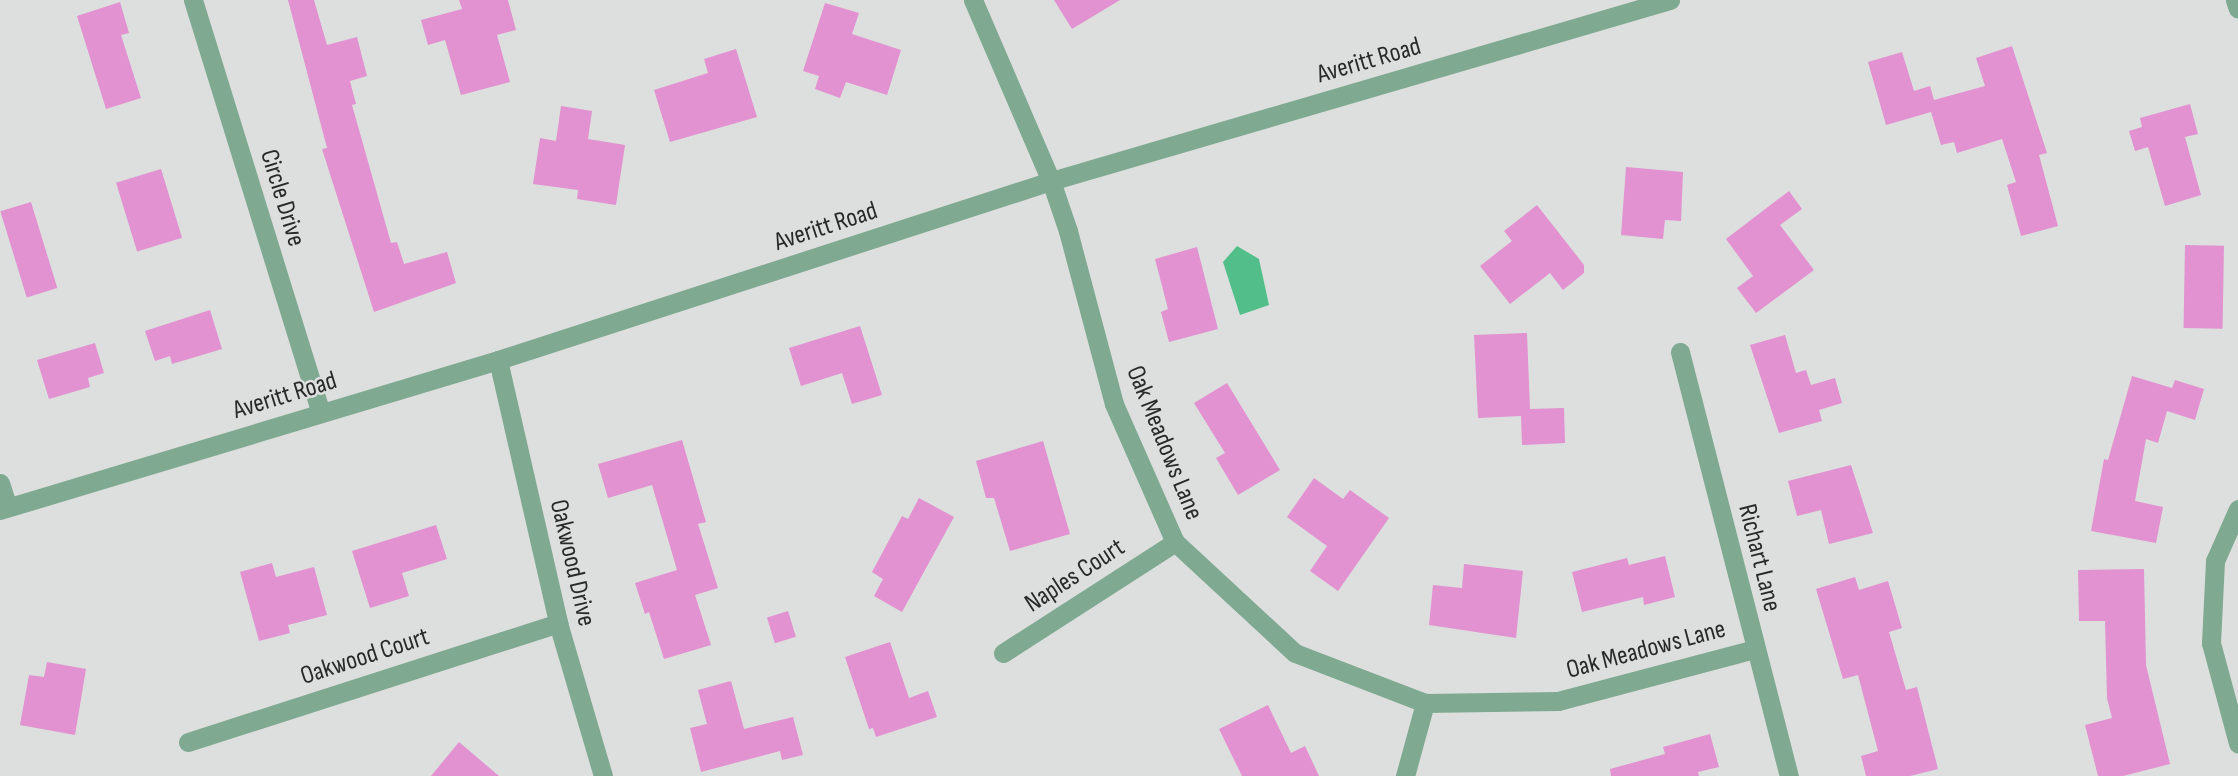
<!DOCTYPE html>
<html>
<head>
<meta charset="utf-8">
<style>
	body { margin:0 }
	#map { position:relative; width:2238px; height:776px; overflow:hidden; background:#dcdfdd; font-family:"Sofia Sans Condensed",sans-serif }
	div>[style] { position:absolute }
	.water>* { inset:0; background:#52bf8a }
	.building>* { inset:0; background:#e291d1; transform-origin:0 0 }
	.minor>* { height:19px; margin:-9.5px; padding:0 9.5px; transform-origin:9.5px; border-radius:9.5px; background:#7fa991 }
	.tertiary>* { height:19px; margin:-9.5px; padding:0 9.5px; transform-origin:9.5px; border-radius:9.5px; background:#7fa991 }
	span { translate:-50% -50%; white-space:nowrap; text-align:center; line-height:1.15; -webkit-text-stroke:5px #dcdfdd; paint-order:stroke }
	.street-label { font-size:26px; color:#282928 }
</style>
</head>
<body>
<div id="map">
	<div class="water">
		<i style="clip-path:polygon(1237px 246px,1259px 259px,1269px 305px,1240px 315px,1223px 262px)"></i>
	</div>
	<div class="building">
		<i style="clip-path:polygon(288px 0,314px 0,327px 45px,357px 37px,367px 76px,350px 81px,356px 104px,352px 105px,391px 243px,397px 242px,404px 264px,447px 252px,456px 283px,374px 312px,322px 149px,327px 148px)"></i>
		<i style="clip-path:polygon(459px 0,508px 0,516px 30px,497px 35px,510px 82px,461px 95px,445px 40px,428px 45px,421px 20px,462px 9px)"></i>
		<i style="clip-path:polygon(1054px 0,1120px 0,1072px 29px)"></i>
		<i style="clip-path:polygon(120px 2px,129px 33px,121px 35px,141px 98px,106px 109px,77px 16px)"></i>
		<i style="clip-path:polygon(825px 3px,859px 13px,852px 34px,901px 50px,887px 95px,846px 82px,840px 98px,815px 89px,819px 76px,803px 71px)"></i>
		<i style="clip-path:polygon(2012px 46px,2047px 153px,2039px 155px,2058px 226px,2021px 236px,2007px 185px,2016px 182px,2002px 139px,1957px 153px,1954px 142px,1941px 145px,1931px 112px,1886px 125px,1868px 62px,1902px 52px,1914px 91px,1930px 86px,1934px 100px,1985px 86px,1976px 58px)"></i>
		<i style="clip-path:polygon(736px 49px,757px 117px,670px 142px,654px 90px,708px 73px,704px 59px)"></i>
		<i style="clip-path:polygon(2190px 104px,2198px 134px,2185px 137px,2201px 195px,2165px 206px,2148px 147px,2135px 151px,2129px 131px,2142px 127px,2140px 118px)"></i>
		<i style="clip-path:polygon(561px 106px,592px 111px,588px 139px,625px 145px,616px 205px,577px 199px,578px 190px,533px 184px,540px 138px,556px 141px)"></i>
		<i style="clip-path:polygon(1626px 167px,1683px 172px,1681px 221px,1665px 220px,1663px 239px,1621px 235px)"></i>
		<i style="left:161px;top:169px;width:72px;height:47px;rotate:73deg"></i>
		<i style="clip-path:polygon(1789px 191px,1802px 209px,1780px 225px,1814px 270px,1756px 313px,1737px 288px,1753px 276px,1726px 239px)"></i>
		<i style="left:31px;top:202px;width:90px;height:32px;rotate:73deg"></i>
		<i style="clip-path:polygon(1537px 205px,1584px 265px,1584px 273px,1563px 290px,1550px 273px,1510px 304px,1480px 266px,1512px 241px,1504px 231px)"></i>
		<i style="left:2185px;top:245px;width:39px;height:83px;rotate:1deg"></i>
		<i style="clip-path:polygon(1197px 247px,1218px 329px,1169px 342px,1161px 312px,1168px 309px,1155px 259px)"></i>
		<i style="clip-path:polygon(210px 310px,222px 349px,172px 364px,170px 356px,155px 361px,145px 331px)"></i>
		<i style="clip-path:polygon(860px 326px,882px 395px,852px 404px,842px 373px,801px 386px,789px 348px)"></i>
		<i style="clip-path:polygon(1527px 333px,1530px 409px,1564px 408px,1565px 443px,1522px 445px,1521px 416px,1478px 418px,1474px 335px)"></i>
		<i style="clip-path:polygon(1785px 335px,1796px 373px,1806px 370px,1811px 385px,1835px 378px,1842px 403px,1819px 410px,1822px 421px,1779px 433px,1750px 345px)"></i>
		<i style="clip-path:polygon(95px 343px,104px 373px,88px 378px,90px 387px,49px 399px,37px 360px)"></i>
		<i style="clip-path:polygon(2132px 376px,2172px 388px,2175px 380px,2204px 389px,2195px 420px,2167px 411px,2158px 443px,2146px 439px,2135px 501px,2163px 507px,2156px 543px,2091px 531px,2104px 459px,2108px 460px)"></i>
		<i style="clip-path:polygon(1227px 383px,1280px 470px,1238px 495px,1216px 458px,1225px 453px,1194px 403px)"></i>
		<i style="clip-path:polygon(682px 440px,706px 522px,698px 524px,718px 588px,695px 595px,711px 645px,664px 659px,649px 612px,645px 614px,635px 583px,677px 570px,652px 485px,608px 498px,598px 464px)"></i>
		<i style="clip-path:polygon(1043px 441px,1070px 534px,1010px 551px,994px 498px,986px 498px,976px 461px)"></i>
		<i style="clip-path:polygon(1851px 465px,1873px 533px,1829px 544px,1821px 510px,1797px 516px,1788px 481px)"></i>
		<i style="clip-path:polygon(1314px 478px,1343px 499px,1350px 490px,1389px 518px,1338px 591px,1310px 571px,1327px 546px,1287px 517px)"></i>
		<i style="clip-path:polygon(919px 498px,954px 517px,902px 612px,874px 596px,883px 579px,872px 572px,902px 516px,908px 519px)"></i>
		<i style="clip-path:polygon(436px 525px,447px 559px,402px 573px,409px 596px,370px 608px,352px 551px)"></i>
		<i style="clip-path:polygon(1665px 556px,1675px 597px,1644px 605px,1643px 597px,1582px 612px,1572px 572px,1627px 558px,1629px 565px)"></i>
		<i style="clip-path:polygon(272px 563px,276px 577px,314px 567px,327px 615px,288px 625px,290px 633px,259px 641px,240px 572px)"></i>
		<i style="clip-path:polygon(1464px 564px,1523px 571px,1516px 638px,1429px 625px,1433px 585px,1462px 588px)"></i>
		<i style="clip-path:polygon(2144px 569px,2146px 665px,2170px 764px,2123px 776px,2098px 776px,2085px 725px,2112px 718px,2107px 698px,2105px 621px,2079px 621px,2078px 570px)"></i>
		<i style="clip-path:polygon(1855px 577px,1859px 590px,1888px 581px,1902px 628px,1889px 632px,1906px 690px,1917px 687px,1938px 769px,1910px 776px,1866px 776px,1861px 756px,1878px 751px,1858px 675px,1843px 679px,1816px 589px)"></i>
		<i style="left:788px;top:611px;width:27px;height:22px;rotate:73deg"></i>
		<i style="clip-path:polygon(890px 642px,909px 698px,928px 691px,937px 717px,876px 737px,873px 728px,869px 729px,845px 657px)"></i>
		<i style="clip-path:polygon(47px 662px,86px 669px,75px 735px,20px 725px,29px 675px,44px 677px)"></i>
		<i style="clip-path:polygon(731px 681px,744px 729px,793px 717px,803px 755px,782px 760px,780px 751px,701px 772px,690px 728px,707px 724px,698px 690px)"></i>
		<i style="clip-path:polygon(1268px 705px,1291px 753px,1305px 746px,1319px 776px,1242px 776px,1219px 729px)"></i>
		<i style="clip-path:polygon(1710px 734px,1719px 767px,1698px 772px,1699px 776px,1611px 776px,1610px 769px,1665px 754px,1663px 747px)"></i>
		<i style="clip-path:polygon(459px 742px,499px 776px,431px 776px)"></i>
	</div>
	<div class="minor">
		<i style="left:193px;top:0;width:432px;rotate:72.8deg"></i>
		<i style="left:973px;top:0;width:197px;rotate:66.7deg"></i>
		<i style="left:1051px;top:181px;width:53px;rotate:71.2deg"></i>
		<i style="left:1068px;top:231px;width:179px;rotate:75.1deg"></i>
		<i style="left:1114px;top:404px;width:151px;rotate:66.2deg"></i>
		<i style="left:1175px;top:542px;width:163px;rotate:42.8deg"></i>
		<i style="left:1295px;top:653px;width:139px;rotate:21deg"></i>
		<i style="left:1425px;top:703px;width:133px;rotate:-0.9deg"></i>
		<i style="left:1558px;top:701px;width:204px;rotate:-14.8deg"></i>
		<i style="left:2235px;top:0;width:9px;rotate:72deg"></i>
		<i style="left:1680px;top:352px;width:438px;rotate:75.6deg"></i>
		<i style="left:498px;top:360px;width:270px;rotate:77.1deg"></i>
		<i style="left:558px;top:623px;width:159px;rotate:73.6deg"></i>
		<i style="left:0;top:483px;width:25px;rotate:72deg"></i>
		<i style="left:2238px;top:509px;width:57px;rotate:113.9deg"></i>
		<i style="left:2215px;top:561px;width:82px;rotate:92.8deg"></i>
		<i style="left:2211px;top:643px;width:104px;rotate:74.9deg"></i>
		<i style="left:1003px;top:653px;width:205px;rotate:-32.8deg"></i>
		<i style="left:188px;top:742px;width:389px;rotate:-17.8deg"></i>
		<i style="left:1405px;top:776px;width:76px;rotate:-74.7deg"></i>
	</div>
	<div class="tertiary">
		<i style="left:0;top:510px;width:520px;rotate:-16.76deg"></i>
		<i style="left:498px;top:360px;width:581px;rotate:-17.94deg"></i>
		<i style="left:1051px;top:181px;width:645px;rotate:-16.3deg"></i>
	</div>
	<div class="street-label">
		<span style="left:1369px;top:61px;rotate:-16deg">Averitt Road</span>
		<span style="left:282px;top:198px;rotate:73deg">Circle Drive</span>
		<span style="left:826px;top:227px;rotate:-18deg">Averitt Road</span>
		<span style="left:285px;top:396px;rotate:-17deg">Averitt Road</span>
		<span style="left:1164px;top:443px;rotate:68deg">Oak Meadows Lane</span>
		<span style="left:1759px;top:558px;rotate:76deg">Richart Lane</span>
		<span style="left:572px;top:563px;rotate:77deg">Oakwood Drive</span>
		<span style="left:1075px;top:576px;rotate:-33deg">Naples Court</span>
		<span style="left:1646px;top:650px;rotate:-15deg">Oak Meadows Lane</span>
		<span style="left:365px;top:657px;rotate:-18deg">Oakwood Court</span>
	</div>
</div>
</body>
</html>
